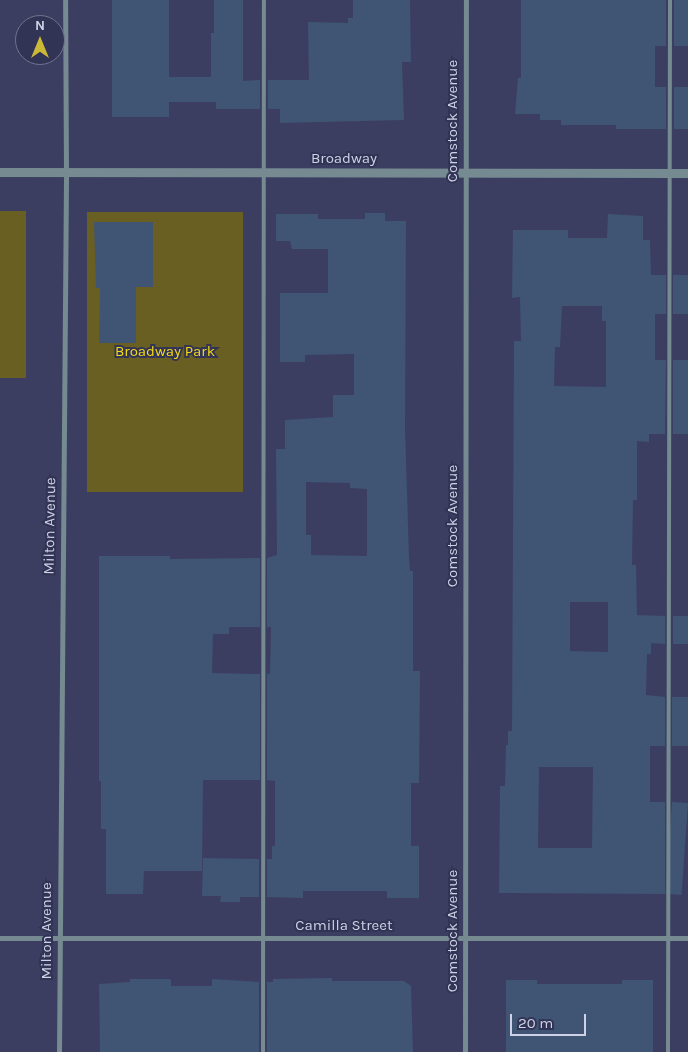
<!DOCTYPE html>
<html>
<head>
<meta charset="utf-8">
<style>
	body { margin:0 }
	#map { position:relative; width:688px; height:1052px; overflow:hidden; background:#3c3e61; font-family:Karla,sans-serif }
	div>[style] { position:absolute }
	.green>* { inset:0; background:#695f22; transform-origin:0 0 }
	.building>* { inset:0; background:#405474; transform-origin:0 0 }
	.service>* { height:4px; margin:-2px; padding:0 2px; transform-origin:2px; border-radius:2px; background:#758a91 }
	.minor>* { height:5px; margin:-2.5px; padding:0 2.5px; transform-origin:2.5px; border-radius:2.5px; background:#758a91 }
	.tertiary>* { height:9px; margin:-4.5px; padding:0 4.5px; transform-origin:4.5px; border-radius:4.5px; background:#758a91 }
	span { translate:-50% -50%; white-space:nowrap; text-align:center; line-height:1.15; -webkit-text-stroke:4px #323455; paint-order:stroke }
	.street-label { font-size:15px; color:#cfd1e6 }
	.park-label { font-size:15px; color:#f6dc11 }
	.north { position:absolute; left:15px; top:15px; width:50px; height:50px; box-sizing:border-box; background:#323455; border:1px solid #71738f; border-radius:50%; rotate:0deg; font-size:14px; font-weight:700; line-height:20px; text-align:center; color:#cfd1e6 }
	.north::after { content:''; display:block; margin:auto; width:18px; height:22px; background:#ccb938; clip-path:polygon(50% 0,100% 100%,50% 72%,0 100%) }
	.scale { position:absolute; left:510px; top:1014px; width:76px; height:22px; box-sizing:border-box; border:2px solid #cfd1e6; border-top:0; padding-left:6px; font-size:15px; line-height:18px; white-space:nowrap; color:#cfd1e6; -webkit-text-stroke:4px #323455; paint-order:stroke }
</style>
</head>
<body>
<div id="map">
	<div class="green">
		<i style="left:0;top:211px;width:26px;height:167px"></i>
		<i style="left:87px;top:212px;width:156px;height:280px"></i>
	</div>
	<div class="building">
		<i style="clip-path:polygon(112px 0,169px 0,169px 77px,211px 77px,211px 33px,214px 33px,214px 0,243px 0,243px 81px,260px 80px,260px 109px,216px 109px,216px 102px,169px 102px,169px 117px,112px 117px)"></i>
		<i style="clip-path:polygon(353px 0,410px 0,411px 62px,402px 62px,404px 120px,280px 123px,280px 109px,268px 109px,268px 80px,309px 80px,308px 22px,348px 23px,348px 18px,353px 18px)"></i>
		<i style="clip-path:polygon(521px 0,666px 0,666px 46px,655px 46px,655px 87px,666px 87px,666px 129px,616px 129px,616px 125px,561px 125px,561px 120px,540px 120px,540px 114px,515px 114px,518px 78px,521px 78px)"></i>
		<i style="left:674px;top:0;width:14px;height:46px"></i>
		<i style="left:674px;top:87px;width:14px;height:42px"></i>
		<i style="clip-path:polygon(evenodd,365px 213px,385px 213px,385px 221px,406px 221px,405px 428px,409px 558px,410px 571px,413px 571px,413px 671px,420px 671px,419px 783px,411px 783px,411px 846px,419px 846px,419px 898px,387px 898px,387px 891px,303px 891px,303px 898px,267px 897px,267px 859px,272px 859px,272px 846px,275px 846px,275px 781px,267px 780px,267px 674px,270px 674px,271px 627px,267px 627px,267px 558px,277px 555px,276px 449px,285px 449px,285px 420px,333px 417px,333px 395px,354px 395px,354px 354px,305px 355px,305px 362px,280px 362px,280px 293px,328px 293px,328px 249px,292px 249px,290px 241px,276px 241px,276px 214px,318px 214px,318px 219px,365px 219px,365px 213px,306px 482px,350px 483px,350px 488px,367px 489px,367px 556px,311px 555px,311px 535px,306px 535px,306px 482px)"></i>
		<i style="clip-path:polygon(evenodd,608px 214px,643px 216px,643px 240px,650px 240px,651px 275px,666px 275px,666px 314px,655px 314px,655px 360px,666px 360px,665px 434px,649px 434px,649px 442px,637px 441px,637px 500px,633px 500px,632px 565px,636px 565px,637px 615px,665px 616px,665px 644px,651px 643px,651px 654px,647px 654px,646px 695px,665px 697px,665px 746px,650px 746px,650px 802px,665px 802px,665px 894px,499px 893px,500px 786px,505px 786px,506px 745px,508px 745px,508px 731px,512px 731px,514px 341px,521px 341px,520px 297px,512px 298px,513px 230px,568px 230px,568px 238px,607px 238px,608px 214px,562px 306px,602px 306px,602px 321px,606px 321px,606px 387px,554px 386px,555px 347px,560px 347px,562px 306px,608px 214px,570px 602px,608px 602px,608px 652px,570px 651px,570px 602px,608px 214px,539px 767px,593px 767px,592px 848px,538px 848px,539px 767px)"></i>
		<i style="clip-path:polygon(94px 222px,153px 222px,153px 287px,136px 287px,136px 343px,99px 343px,100px 288px,96px 288px)"></i>
		<i style="left:673px;top:275px;width:15px;height:39px"></i>
		<i style="left:673px;top:360px;width:15px;height:74px"></i>
		<i style="clip-path:polygon(99px 556px,170px 556px,170px 559px,260px 558px,260px 627px,229px 627px,229px 634px,213px 634px,212px 673px,260px 674px,260px 780px,203px 780px,202px 871px,144px 871px,143px 894px,106px 894px,106px 829px,101px 829px,101px 781px,99px 781px)"></i>
		<i style="left:673px;top:616px;width:15px;height:28px"></i>
		<i style="left:672px;top:697px;width:16px;height:49px"></i>
		<i style="left:672px;top:802px;width:16px;height:92px;rotate:4deg"></i>
		<i style="clip-path:polygon(203px 858px,259px 859px,259px 897px,240px 897px,240px 902px,220px 902px,221px 896px,202px 896px)"></i>
		<i style="clip-path:polygon(332px 978px,332px 981px,404px 981px,411px 986px,413px 1052px,267px 1052px,267px 982px,273px 982px,273px 979px)"></i>
		<i style="clip-path:polygon(130px 979px,169px 979px,171px 980px,171px 986px,212px 986px,212px 979px,259px 982px,259px 1052px,100px 1052px,99px 984px,130px 982px)"></i>
		<i style="clip-path:polygon(506px 980px,537px 980px,537px 984px,622px 984px,622px 980px,653px 980px,653px 1052px,506px 1052px)"></i>
	</div>
	<div class="service">
		<i style="left:263px;top:1052px;width:1052px;rotate:-89.95deg"></i>
		<i style="left:668px;top:1052px;width:1052px;rotate:-89.89deg"></i>
	</div>
	<div class="minor">
		<i style="left:0;top:938px;width:688px"></i>
		<i style="left:59px;top:1052px;width:880px;rotate:-89.54deg"></i>
		<i style="left:66px;top:172px;width:172px;rotate:-90.3deg"></i>
		<i style="left:465px;top:1052px;width:1052px;rotate:-89.95deg"></i>
	</div>
	<div class="tertiary">
		<i style="left:0;top:172px;width:688px;rotate:0.08deg"></i>
	</div>
	<div class="street-label">
		<span style="left:453px;top:121px;rotate:-90deg">Comstock Avenue</span>
		<span style="left:344px;top:159px">Broadway</span>
		<span style="left:50px;top:526px;rotate:-89deg">Milton Avenue</span>
		<span style="left:453px;top:526px;rotate:-90deg">Comstock Avenue</span>
		<span style="left:344px;top:926px">Camilla Street</span>
		<span style="left:47px;top:931px;rotate:-90deg">Milton Avenue</span>
		<span style="left:453px;top:931px;rotate:-90deg">Comstock Avenue</span>
	</div>
	<div class="park-label">
		<span style="left:165px;top:352px">Broadway Park</span>
	</div>
	<div class="north">N</div>
	<div class="scale">20 m</div>
</div>
</body>
</html>
